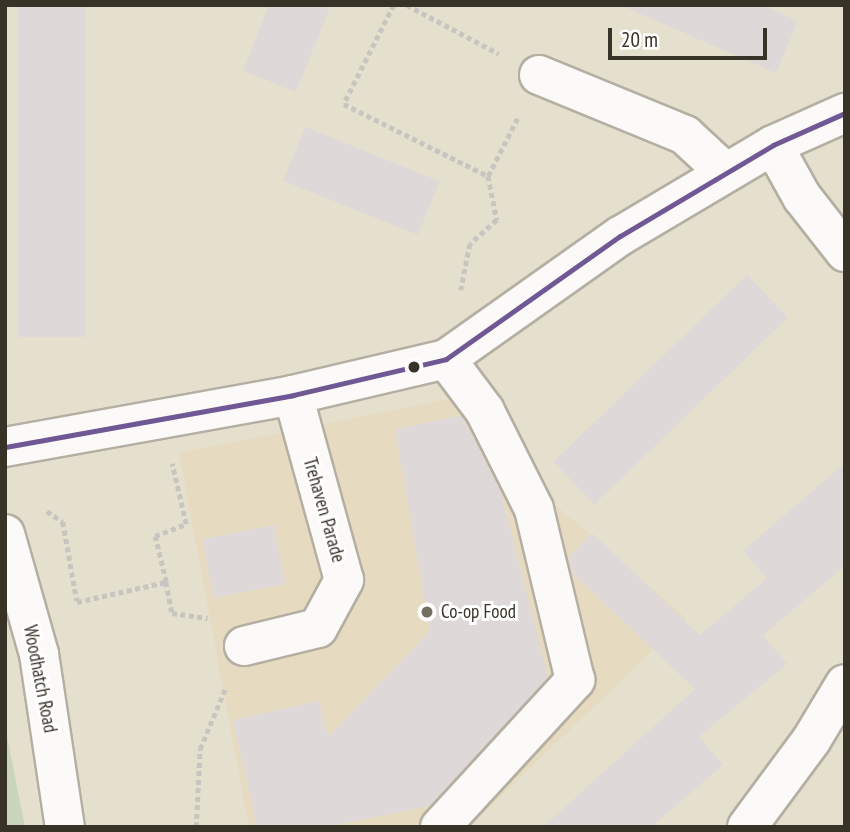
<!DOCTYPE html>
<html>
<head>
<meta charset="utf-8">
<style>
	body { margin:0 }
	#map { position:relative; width:850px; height:832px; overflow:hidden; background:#e5dfce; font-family:"PT Sans Narrow",sans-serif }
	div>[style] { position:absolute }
	.built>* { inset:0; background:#e6dbc0 }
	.green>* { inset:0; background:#cad5bc }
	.building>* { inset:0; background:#ded9d8; transform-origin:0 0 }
	.path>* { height:4.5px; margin-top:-2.25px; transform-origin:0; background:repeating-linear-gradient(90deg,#c7c5bf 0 5px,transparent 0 8.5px) }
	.roads { filter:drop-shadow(2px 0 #b4afa2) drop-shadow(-2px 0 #b4afa2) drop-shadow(0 2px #b4afa2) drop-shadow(0 -2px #b4afa2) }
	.minor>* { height:38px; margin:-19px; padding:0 19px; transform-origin:19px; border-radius:19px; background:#fbfaf8 }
	.major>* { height:38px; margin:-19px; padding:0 19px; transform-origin:19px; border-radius:19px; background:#fbfaf8 }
	.bus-1>* { height:5px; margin:-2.5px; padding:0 2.5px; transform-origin:2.5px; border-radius:2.5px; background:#705894 }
	.dots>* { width:19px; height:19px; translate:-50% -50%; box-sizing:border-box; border:4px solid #fff; border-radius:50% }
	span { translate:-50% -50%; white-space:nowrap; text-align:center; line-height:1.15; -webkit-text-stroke:6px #fff; paint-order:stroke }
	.street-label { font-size:19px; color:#373327 }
	.poi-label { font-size:19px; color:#373327 }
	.left { translate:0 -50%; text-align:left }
	.frame { position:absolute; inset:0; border:7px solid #373327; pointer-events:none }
	.scale { position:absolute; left:608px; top:28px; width:159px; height:32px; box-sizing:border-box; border:4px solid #373327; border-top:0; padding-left:9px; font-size:21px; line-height:24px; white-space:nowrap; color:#373327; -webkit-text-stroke:5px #fff; paint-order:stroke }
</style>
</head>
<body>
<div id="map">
	<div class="built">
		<i style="clip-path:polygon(479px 393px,544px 495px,686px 618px,469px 827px,249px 827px,179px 453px)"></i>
	</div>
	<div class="green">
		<i style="clip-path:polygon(5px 726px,25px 827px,5px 827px)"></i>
	</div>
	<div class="building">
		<i style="left:18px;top:5px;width:67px;height:332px"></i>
		<i style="clip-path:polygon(269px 5px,331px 5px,296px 92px,243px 71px)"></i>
		<i style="clip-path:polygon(620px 5px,762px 5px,798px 21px,776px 73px)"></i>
		<i style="left:305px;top:127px;width:145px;height:58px;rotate:22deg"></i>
		<i style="left:747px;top:275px;width:59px;height:269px;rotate:46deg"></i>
		<i style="clip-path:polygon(461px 415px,501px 492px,548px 678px,430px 806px,325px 827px,257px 827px,233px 720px,319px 701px,328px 737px,430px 631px,395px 430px)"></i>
		<i style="clip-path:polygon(845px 463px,845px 566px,763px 635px,787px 664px,699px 737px,723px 765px,651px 827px,543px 827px,695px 689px,572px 573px,568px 558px,592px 533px,700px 635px,767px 578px,743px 551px)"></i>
		<i style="left:274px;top:525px;width:60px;height:73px;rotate:79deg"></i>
	</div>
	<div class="path">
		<i style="left:394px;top:5px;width:111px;rotate:116.8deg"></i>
		<i style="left:344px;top:104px;width:161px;rotate:26.6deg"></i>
		<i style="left:488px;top:176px;width:45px;rotate:78.4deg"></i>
		<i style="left:497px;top:220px;width:36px;rotate:138deg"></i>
		<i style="left:470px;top:244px;width:47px;rotate:101.1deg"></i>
		<i style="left:407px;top:5px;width:104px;rotate:28deg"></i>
		<i style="left:488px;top:176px;width:66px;rotate:-63deg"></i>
		<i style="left:47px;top:511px;width:19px;rotate:35deg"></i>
		<i style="left:63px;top:522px;width:80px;rotate:80deg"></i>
		<i style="left:166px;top:582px;width:47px;rotate:-103.4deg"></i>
		<i style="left:155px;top:536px;width:33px;rotate:-21deg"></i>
		<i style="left:186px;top:524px;width:62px;rotate:-103.1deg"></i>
		<i style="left:77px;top:602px;width:91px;rotate:-12.7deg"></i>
		<i style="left:166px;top:582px;width:32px;rotate:79deg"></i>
		<i style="left:172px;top:613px;width:36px;rotate:8deg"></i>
		<i style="left:196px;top:827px;width:78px;rotate:-87.1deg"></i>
		<i style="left:200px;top:749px;width:65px;rotate:-67.4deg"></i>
	</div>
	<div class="roads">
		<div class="minor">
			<i style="left:539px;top:75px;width:158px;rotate:22.3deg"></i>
			<i style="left:685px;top:135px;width:54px;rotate:42.8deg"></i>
			<i style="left:773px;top:145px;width:60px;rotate:60.9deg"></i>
			<i style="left:802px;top:197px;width:70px;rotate:52deg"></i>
			<i style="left:5px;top:447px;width:293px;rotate:-10.2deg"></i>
			<i style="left:293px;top:395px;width:157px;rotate:-13.2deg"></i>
			<i style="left:446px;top:359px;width:213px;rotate:-35.3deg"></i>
			<i style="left:620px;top:236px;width:178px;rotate:-30.7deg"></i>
			<i style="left:773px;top:145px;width:79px;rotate:-24deg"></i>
			<i style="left:244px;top:646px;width:76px;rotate:-13.7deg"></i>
			<i style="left:318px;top:628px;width:55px;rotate:-61.6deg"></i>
			<i style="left:344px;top:580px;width:192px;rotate:-105.4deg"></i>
			<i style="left:440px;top:827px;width:200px;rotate:-47.4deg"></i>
			<i style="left:575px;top:680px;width:176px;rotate:-103.5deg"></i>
			<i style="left:534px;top:509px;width:110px;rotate:-116.6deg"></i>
			<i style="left:485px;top:411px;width:65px;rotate:-126.9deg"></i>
			<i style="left:747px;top:827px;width:109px;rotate:-53.5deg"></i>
			<i style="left:812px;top:739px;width:64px;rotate:-59deg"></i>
		</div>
		<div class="major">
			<i style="left:5px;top:534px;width:125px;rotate:74.2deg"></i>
			<i style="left:39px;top:654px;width:175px;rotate:81.5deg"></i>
		</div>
	</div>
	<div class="bus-1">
		<i style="left:5px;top:447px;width:293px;rotate:-10.2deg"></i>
		<i style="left:293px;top:395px;width:157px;rotate:-13.2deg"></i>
		<i style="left:446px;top:359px;width:213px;rotate:-35.3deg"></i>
		<i style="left:620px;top:236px;width:178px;rotate:-30.7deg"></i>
		<i style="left:773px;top:145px;width:79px;rotate:-24deg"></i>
	</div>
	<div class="dots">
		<i style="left:414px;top:367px;background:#373327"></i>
		<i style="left:427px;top:612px;background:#746f61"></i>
	</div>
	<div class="street-label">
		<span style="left:324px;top:510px;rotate:74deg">Trehaven Parade</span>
		<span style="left:40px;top:679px;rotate:79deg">Woodhatch Road</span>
	</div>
	<div class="poi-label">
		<span class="left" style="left:441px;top:612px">Co-op Food</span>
	</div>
	<div class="frame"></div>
	<div class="scale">20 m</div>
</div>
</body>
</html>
